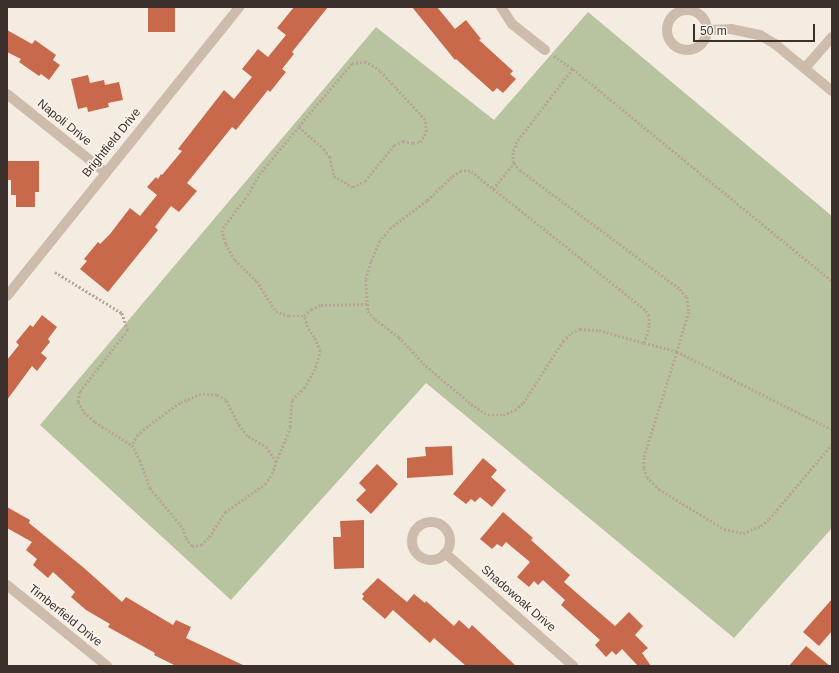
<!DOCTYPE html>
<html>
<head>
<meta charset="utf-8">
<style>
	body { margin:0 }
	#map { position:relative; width:839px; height:673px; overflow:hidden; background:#f4ebe1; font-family:Arial,sans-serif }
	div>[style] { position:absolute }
	.green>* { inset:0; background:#b8c4a0 }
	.building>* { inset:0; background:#c8694b; transform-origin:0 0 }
	.path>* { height:2.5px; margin-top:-1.25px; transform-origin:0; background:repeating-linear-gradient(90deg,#b9a596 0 2px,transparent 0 4px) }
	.minor>* { height:10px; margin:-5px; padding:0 5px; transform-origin:5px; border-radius:5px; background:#cdbbac }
	.minor>.ring { margin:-5px; padding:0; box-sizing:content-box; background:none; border:10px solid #cdbbac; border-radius:50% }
	span { translate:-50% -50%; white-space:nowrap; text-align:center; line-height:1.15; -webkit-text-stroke:3.5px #fbf5ee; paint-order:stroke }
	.street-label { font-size:12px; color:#3b302b }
	.frame { position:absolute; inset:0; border:8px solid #3b302b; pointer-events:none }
	.scale { position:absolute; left:693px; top:24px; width:122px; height:18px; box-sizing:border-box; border:2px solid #3b302b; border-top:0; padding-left:5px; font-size:12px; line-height:14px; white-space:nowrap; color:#3b302b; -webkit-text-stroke:3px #fbf5ee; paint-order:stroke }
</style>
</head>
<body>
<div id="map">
	<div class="green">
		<i style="clip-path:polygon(588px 12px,832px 216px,832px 528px,734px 638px,426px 383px,231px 600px,40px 425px,376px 27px,494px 120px)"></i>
	</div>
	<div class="building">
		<i style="left:148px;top:7px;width:27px;height:25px"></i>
		<i style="clip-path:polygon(294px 7px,328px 7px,292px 52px,294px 54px,282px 69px,286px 72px,270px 92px,268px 90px,236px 130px,232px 127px,187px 183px,197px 191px,179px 212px,171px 206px,155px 227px,158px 230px,108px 292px,80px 269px,87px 261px,84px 259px,98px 242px,100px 244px,110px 234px,130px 208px,140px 216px,157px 195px,147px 187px,156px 177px,158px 179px,161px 174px,162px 175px,182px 151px,178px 149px,224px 90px,234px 99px,252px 77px,242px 69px,258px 49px,268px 57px,286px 35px,277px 28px)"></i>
		<i style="clip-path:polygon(412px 7px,437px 7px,455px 29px,466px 20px,481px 39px,479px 40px,513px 71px,510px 74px,516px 79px,503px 93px,497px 88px,493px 92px,456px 59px,455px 60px)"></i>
		<i style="clip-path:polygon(7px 30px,32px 44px,35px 40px,56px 55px,53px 60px,60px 65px,49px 80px,41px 74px,39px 76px,19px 62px,21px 59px,7px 52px)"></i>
		<i style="clip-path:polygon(88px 75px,90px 83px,104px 80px,105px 85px,119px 82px,123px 100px,108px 103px,109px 107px,88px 112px,87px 107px,78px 109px,71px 79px)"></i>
		<i style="clip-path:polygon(7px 161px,39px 161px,39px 192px,35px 192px,35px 207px,16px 207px,16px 195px,11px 195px,11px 180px,7px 180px)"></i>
		<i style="clip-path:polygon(42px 315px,57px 327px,48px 339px,50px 342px,41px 353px,47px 358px,37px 371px,32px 366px,7px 400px,7px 360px,19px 345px,16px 342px,30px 325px,33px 327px)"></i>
		<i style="clip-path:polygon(452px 446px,453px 475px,407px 478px,407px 458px,426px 456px,425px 447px)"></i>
		<i style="clip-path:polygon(483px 458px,497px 470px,491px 477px,506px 490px,492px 507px,480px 497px,475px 502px,471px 499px,466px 504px,453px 494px)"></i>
		<i style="clip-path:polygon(377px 464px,398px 484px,371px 514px,356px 500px,366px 490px,359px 483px)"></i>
		<i style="clip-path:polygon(7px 507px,30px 520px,29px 523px,84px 568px,122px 602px,126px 597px,173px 625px,176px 620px,191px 627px,186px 638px,245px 666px,176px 666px,154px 655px,155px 653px,108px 627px,110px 624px,86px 610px,71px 597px,75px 592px,53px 572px,48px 578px,33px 565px,37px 559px,26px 550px,32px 542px,7px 528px)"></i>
		<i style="clip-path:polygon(503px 512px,533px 538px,531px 540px,570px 575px,564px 582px,615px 626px,629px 612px,643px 626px,635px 635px,648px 648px,642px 653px,651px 666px,638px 666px,622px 649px,616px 655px,612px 651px,606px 657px,595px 645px,600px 640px,561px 605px,565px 600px,543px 580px,538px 585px,534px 581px,529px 587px,517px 577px,530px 562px,506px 542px,502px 547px,497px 544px,492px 549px,480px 539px)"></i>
		<i style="clip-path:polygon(364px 520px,364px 568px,334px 569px,333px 537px,341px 537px,340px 521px)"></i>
		<i style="clip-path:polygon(378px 578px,407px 602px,414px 594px,425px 603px,426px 601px,454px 626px,459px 620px,469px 629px,472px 625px,516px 666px,466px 666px,434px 638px,430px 643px,393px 610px,385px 619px,362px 599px,364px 596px,362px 594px)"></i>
		<i style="clip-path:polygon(832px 599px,832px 631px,819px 646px,803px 632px)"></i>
		<i style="clip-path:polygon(806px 646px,830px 666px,789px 666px)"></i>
	</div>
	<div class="path">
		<i style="left:554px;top:56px;width:23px;rotate:34deg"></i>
		<i style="left:573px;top:69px;width:335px;rotate:39.3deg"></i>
		<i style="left:573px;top:69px;width:92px;rotate:127.5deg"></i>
		<i style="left:517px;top:142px;width:12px;rotate:110deg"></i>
		<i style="left:513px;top:153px;width:10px;rotate:84deg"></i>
		<i style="left:514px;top:163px;width:9px;rotate:49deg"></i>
		<i style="left:520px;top:170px;width:199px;rotate:36.6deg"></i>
		<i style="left:680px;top:289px;width:11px;rotate:49deg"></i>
		<i style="left:687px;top:297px;width:15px;rotate:82deg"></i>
		<i style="left:689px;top:312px;width:42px;rotate:106.7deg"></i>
		<i style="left:677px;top:352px;width:34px;rotate:-165deg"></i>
		<i style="left:644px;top:343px;width:19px;rotate:-74deg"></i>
		<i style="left:649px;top:325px;width:9px;rotate:-90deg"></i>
		<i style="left:649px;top:316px;width:7px;rotate:-124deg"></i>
		<i style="left:645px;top:310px;width:223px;rotate:-141.5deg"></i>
		<i style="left:470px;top:171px;width:9px;rotate:180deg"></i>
		<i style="left:461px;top:171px;width:11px;rotate:146deg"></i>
		<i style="left:452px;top:177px;width:35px;rotate:136deg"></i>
		<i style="left:427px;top:201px;width:45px;rotate:143.1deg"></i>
		<i style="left:391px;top:228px;width:17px;rotate:130deg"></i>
		<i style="left:380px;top:241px;width:23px;rotate:113deg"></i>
		<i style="left:371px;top:262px;width:19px;rotate:106deg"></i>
		<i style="left:366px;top:280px;width:31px;rotate:86deg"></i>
		<i style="left:368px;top:311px;width:11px;rotate:49deg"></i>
		<i style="left:375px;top:319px;width:30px;rotate:37deg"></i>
		<i style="left:399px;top:337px;width:35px;rotate:47deg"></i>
		<i style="left:423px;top:363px;width:63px;rotate:40.5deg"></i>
		<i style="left:471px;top:404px;width:20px;rotate:33deg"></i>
		<i style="left:488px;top:415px;width:15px"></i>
		<i style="left:503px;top:415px;width:13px;rotate:-23deg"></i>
		<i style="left:515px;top:410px;width:11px;rotate:-41deg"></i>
		<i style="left:523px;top:403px;width:74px;rotate:-57.2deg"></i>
		<i style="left:563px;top:341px;width:11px;rotate:-45deg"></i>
		<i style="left:571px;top:333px;width:10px;rotate:-24deg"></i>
		<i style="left:580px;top:329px;width:19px;rotate:3deg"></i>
		<i style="left:599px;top:330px;width:47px;rotate:16.1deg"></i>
		<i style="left:299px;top:127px;width:33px;rotate:41deg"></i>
		<i style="left:324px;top:149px;width:10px;rotate:53deg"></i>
		<i style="left:330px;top:157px;width:19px;rotate:78deg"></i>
		<i style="left:334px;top:176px;width:22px;rotate:30deg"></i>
		<i style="left:353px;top:187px;width:13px;rotate:-27deg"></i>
		<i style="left:365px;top:181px;width:46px;rotate:-51.1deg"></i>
		<i style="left:394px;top:145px;width:10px;rotate:-24deg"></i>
		<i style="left:403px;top:141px;width:10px;rotate:11deg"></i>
		<i style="left:413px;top:143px;width:7px;rotate:-8deg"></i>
		<i style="left:420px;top:142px;width:12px;rotate:-59deg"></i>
		<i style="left:426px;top:132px;width:12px;rotate:-95deg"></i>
		<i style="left:425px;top:120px;width:67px;rotate:-132.6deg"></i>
		<i style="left:380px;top:71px;width:17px;rotate:-147deg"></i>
		<i style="left:366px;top:62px;width:14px;rotate:172deg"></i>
		<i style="left:352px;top:64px;width:82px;rotate:130.1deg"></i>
		<i style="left:299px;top:127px;width:60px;rotate:129.6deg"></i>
		<i style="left:261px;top:173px;width:29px;rotate:121deg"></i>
		<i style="left:246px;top:198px;width:40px;rotate:127deg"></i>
		<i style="left:222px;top:230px;width:15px;rotate:74deg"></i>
		<i style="left:226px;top:244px;width:18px;rotate:61deg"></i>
		<i style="left:235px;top:260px;width:30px;rotate:44deg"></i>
		<i style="left:257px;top:281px;width:36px;rotate:58deg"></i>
		<i style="left:276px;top:311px;width:14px;rotate:21deg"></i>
		<i style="left:289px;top:316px;width:15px"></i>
		<i style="left:493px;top:189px;width:33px;rotate:-51deg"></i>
		<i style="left:55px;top:272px;width:79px;rotate:31.5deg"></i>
		<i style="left:122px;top:313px;width:18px;rotate:71deg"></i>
		<i style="left:128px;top:330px;width:78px;rotate:127.7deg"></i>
		<i style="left:80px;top:392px;width:10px;rotate:101deg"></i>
		<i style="left:78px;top:402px;width:12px;rotate:59deg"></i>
		<i style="left:84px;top:412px;width:15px;rotate:42deg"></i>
		<i style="left:95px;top:422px;width:44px;rotate:31.9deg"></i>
		<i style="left:132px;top:445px;width:17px;rotate:62deg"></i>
		<i style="left:140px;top:460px;width:30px;rotate:70deg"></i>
		<i style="left:150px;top:488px;width:52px;rotate:50.5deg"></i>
		<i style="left:183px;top:528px;width:10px;rotate:73deg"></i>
		<i style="left:186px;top:538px;width:10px;rotate:53deg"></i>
		<i style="left:192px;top:546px;width:9px;rotate:-6deg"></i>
		<i style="left:201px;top:545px;width:11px;rotate:-45deg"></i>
		<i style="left:209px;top:537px;width:30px;rotate:-57deg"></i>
		<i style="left:225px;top:512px;width:49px;rotate:-35deg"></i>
		<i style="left:265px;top:484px;width:12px;rotate:-55deg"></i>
		<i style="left:272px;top:474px;width:13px;rotate:-72deg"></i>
		<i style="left:276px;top:462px;width:17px;rotate:-123deg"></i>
		<i style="left:267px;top:448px;width:23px;rotate:-149deg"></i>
		<i style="left:247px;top:436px;width:15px;rotate:-127deg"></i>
		<i style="left:238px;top:424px;width:27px;rotate:-117deg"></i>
		<i style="left:226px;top:400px;width:10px;rotate:-151deg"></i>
		<i style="left:217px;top:395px;width:16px;rotate:-176deg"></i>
		<i style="left:201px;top:394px;width:23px;rotate:157deg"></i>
		<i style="left:180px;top:403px;width:36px;rotate:144deg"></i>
		<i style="left:151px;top:424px;width:17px;rotate:140deg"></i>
		<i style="left:138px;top:435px;width:12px;rotate:121deg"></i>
		<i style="left:832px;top:430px;width:174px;rotate:-153.3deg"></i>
		<i style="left:677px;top:352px;width:111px;rotate:107.3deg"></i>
		<i style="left:644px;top:458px;width:10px;rotate:90deg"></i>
		<i style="left:644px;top:468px;width:9px;rotate:72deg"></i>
		<i style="left:647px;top:477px;width:17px;rotate:45deg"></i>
		<i style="left:659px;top:489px;width:76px;rotate:31.6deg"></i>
		<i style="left:724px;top:529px;width:19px;rotate:12deg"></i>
		<i style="left:743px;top:533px;width:19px;rotate:-21deg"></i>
		<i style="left:761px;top:526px;width:11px;rotate:-41deg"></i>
		<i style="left:769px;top:519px;width:98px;rotate:-50deg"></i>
		<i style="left:276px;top:462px;width:38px;rotate:-68deg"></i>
		<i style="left:290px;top:427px;width:27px;rotate:-86deg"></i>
		<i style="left:292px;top:400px;width:17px;rotate:-45deg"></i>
		<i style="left:304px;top:388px;width:20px;rotate:-60deg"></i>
		<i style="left:314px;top:371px;width:21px;rotate:-73deg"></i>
		<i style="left:320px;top:351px;width:15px;rotate:-113deg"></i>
		<i style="left:314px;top:337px;width:12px;rotate:-125deg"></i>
		<i style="left:307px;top:327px;width:11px;rotate:-105deg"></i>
		<i style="left:304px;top:316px;width:10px;rotate:-45deg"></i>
		<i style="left:311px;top:309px;width:11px;rotate:-22deg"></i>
		<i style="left:321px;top:305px;width:46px;rotate:-1.2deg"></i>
	</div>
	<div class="minor">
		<i style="left:501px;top:7px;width:20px;rotate:57deg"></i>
		<i style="left:512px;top:24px;width:42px;rotate:38.2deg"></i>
		<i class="ring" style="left:667px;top:10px;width:30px;height:30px"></i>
		<i style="left:706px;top:30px;width:25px;rotate:-2deg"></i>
		<i style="left:731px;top:29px;width:30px;rotate:12deg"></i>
		<i style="left:760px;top:35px;width:17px;rotate:31deg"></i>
		<i style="left:775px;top:44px;width:74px;rotate:39.5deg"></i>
		<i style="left:805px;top:68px;width:41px;rotate:-48.9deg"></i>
		<i style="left:7px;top:94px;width:125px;rotate:38.5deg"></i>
		<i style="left:7px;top:296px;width:371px;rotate:-51.2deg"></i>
		<i class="ring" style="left:412px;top:522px;width:28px;height:28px"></i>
		<i style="left:445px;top:553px;width:171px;rotate:41.4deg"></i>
		<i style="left:7px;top:585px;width:129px;rotate:39deg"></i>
	</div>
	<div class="street-label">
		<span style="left:64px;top:123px;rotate:39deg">Napoli Drive</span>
		<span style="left:112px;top:143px;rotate:-51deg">Brightfield Drive</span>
		<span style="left:518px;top:599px;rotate:41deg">Shadowoak Drive</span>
		<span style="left:65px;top:616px;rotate:39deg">Timberfield Drive</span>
	</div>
	<div class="frame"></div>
	<div class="scale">50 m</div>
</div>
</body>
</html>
